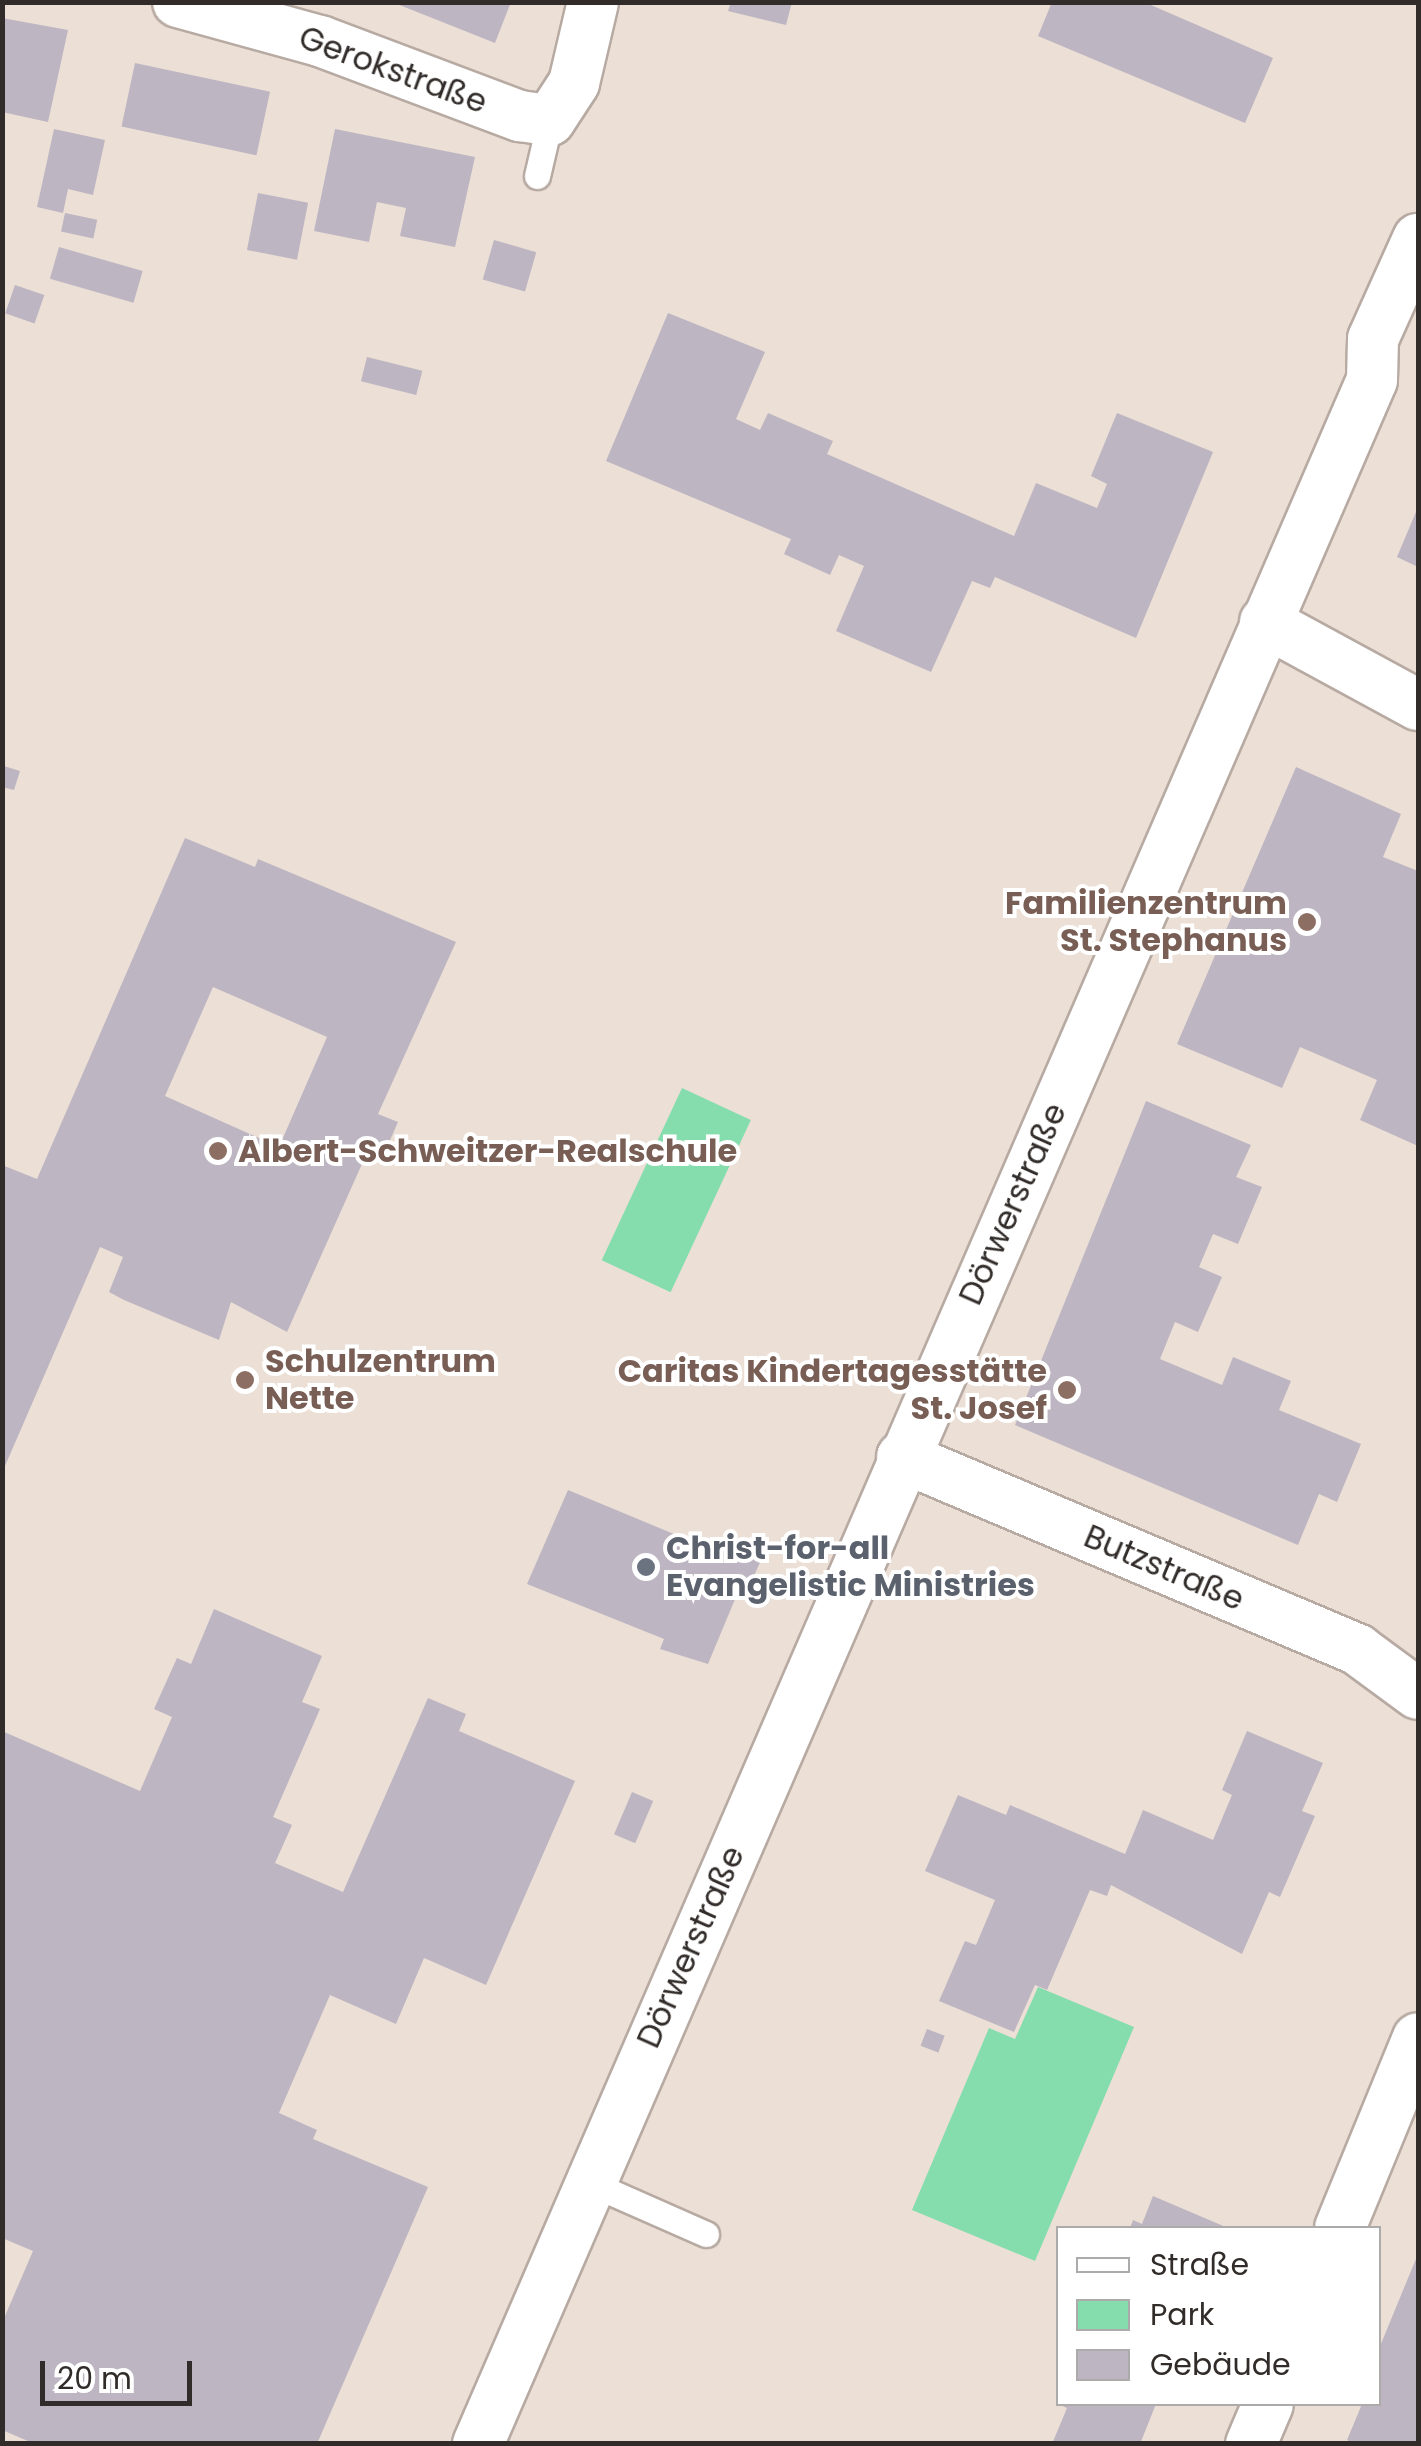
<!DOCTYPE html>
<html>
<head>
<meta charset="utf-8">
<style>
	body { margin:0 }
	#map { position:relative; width:1421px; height:2446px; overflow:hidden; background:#ecdfd6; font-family:Poppins,sans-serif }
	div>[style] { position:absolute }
	.green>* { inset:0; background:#85ddad; transform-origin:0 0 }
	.building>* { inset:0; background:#bdb6c2; transform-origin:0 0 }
	.roads { filter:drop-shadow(2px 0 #b7aaa2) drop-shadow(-2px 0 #b7aaa2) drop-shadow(0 2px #b7aaa2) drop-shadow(0 -2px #b7aaa2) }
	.service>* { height:25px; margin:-12.5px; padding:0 12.5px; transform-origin:12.5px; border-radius:12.5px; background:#fff }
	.minor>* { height:50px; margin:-25px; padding:0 25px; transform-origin:25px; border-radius:25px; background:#fff }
	.dots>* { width:28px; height:28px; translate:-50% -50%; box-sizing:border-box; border:5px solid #fff; border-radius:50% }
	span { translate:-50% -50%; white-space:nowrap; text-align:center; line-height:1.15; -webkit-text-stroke:8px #fff; paint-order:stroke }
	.street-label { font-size:32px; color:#312c29 }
	.education-label { font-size:32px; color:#785e54; font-weight:700 }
	.right { translate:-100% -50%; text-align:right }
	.left { translate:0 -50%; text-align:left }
	.worship-label { font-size:32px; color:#5b616d; font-weight:700 }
	.frame { position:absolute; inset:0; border:5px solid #312c29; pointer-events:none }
	.legend { position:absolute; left:1056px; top:2226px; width:325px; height:180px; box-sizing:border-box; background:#fff; border:2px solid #adaba9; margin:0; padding:12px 18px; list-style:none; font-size:30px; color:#312c29 }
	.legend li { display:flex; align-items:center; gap:20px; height:50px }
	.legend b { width:50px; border:2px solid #adaba9 }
	.scale { position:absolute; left:40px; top:2361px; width:152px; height:45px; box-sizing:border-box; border:5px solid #312c29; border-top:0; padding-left:12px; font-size:30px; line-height:35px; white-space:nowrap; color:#312c29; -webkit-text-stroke:8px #fff; paint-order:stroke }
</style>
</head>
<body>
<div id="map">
	<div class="green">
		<i style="left:682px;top:1088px;width:76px;height:190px;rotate:25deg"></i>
		<i style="clip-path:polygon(1038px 1987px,1134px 2027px,1035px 2261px,912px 2210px,989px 2028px,1015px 2039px)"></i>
	</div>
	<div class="building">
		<i style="clip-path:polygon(392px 2px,511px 2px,495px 43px)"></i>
		<i style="clip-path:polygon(731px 2px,792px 2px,786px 25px,728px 11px)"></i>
		<i style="clip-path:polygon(1052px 2px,1144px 2px,1273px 58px,1245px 123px,1038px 36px)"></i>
		<i style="clip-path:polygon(2px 18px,68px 30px,48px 122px,2px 112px)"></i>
		<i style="left:135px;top:63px;width:138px;height:65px;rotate:12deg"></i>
		<i style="clip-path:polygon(54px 129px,105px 140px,93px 195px,68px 189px,63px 213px,37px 207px)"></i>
		<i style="clip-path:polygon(335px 129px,475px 157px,455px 247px,400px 236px,406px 208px,377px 202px,369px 242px,314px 231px)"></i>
		<i style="left:258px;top:193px;width:51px;height:58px;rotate:11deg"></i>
		<i style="left:65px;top:213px;width:33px;height:19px;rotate:12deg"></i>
		<i style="left:494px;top:240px;width:44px;height:41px;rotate:16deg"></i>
		<i style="left:59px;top:247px;width:87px;height:33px;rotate:16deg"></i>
		<i style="left:15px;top:285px;width:31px;height:30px;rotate:19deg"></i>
		<i style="clip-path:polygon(668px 313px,765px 352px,736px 419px,760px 430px,768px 413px,833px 441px,827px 454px,1014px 536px,1036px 483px,1097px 508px,1107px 484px,1091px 476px,1117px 413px,1213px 452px,1136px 638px,995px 577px,990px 588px,972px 581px,931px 672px,836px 631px,864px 566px,839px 555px,830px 575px,784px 554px,791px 539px,606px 461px)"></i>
		<i style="left:367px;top:357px;width:57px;height:25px;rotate:14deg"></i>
		<i style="clip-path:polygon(1418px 507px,1418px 567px,1397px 557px)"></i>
		<i style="clip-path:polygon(4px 766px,20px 771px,14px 790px,2px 787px)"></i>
		<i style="clip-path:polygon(1296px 767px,1401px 814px,1383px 857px,1418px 871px,1418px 1146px,1360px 1120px,1377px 1080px,1300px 1047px,1282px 1088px,1177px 1044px)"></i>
		<i style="clip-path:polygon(evenodd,185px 838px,255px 867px,258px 859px,456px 942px,378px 1114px,398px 1122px,381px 1161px,366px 1155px,287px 1332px,231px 1302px,219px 1340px,124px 1300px,109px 1292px,123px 1257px,100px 1247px,5px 1466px,2px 1165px,37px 1179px,185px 838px,213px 987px,327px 1037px,279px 1147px,165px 1096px,213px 987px)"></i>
		<i style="clip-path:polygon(1146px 1101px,1251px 1145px,1236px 1177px,1262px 1187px,1238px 1244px,1213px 1234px,1199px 1267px,1222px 1277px,1198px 1332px,1175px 1322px,1160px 1359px,1222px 1385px,1233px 1357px,1291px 1381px,1279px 1410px,1361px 1444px,1337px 1502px,1319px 1494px,1298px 1545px,1015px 1425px)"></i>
		<i style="clip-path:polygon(568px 1490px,722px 1554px,729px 1538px,764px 1553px,751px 1583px,743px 1580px,708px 1664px,660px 1649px,664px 1639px,527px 1584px)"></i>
		<i style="clip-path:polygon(214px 1609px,322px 1656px,302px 1702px,320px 1709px,273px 1817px,292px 1825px,275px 1863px,343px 1892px,428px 1698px,466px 1714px,459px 1731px,575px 1781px,486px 1985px,424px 1958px,396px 2024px,330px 1995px,279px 2113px,317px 2130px,313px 2139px,428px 2187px,317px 2444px,35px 2444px,2px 2430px,2px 2323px,33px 2251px,2px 2238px,2px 1731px,140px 1791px,172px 1717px,154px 1709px,177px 1658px,191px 1664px)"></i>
		<i style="clip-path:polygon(1247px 1731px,1323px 1763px,1302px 1811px,1315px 1816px,1280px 1897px,1269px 1892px,1242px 1954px,1111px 1885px,1107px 1896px,1090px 1890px,1047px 1990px,1035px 1985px,1014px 2032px,939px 2001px,965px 1941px,976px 1945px,995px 1900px,925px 1871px,958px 1795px,1006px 1815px,1010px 1805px,1125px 1854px,1143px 1810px,1213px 1840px,1232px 1795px,1222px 1790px)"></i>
		<i style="left:632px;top:1792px;width:23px;height:46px;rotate:23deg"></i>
		<i style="left:927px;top:2029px;width:19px;height:18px;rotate:21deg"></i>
		<i style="clip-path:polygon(1153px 2196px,1228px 2228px,1130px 2228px,1133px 2220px,1142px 2224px)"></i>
		<i style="clip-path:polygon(1418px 2254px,1418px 2444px,1356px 2444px,1347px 2440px,1362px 2404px,1378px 2404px,1378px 2351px)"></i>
		<i style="clip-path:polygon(1058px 2404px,1156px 2404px,1140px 2444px,1052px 2444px,1067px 2408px)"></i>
	</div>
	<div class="roads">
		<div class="service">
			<i style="left:537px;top:176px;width:57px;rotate:-76.9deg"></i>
			<i style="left:588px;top:2182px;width:129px;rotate:23.8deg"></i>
		</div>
		<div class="minor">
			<i style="left:178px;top:2px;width:147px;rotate:15.4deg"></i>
			<i style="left:320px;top:41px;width:214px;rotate:20.6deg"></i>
			<i style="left:520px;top:116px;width:30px;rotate:8deg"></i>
			<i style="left:550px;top:120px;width:44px;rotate:-57deg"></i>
			<i style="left:574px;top:83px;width:83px;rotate:-76.8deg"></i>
			<i style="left:1265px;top:622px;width:174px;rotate:28.5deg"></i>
			<i style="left:902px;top:1457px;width:495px;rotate:22.9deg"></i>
			<i style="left:1358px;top:1650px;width:74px;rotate:36.3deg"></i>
			<i style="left:1340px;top:2228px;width:205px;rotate:-67.7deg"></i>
			<i style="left:478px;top:2444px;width:2249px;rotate:-66.58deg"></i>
			<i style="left:1372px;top:380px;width:41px;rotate:-88.6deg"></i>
			<i style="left:1373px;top:339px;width:110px;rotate:-65.8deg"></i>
			<i style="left:1251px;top:2444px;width:43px;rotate:-67deg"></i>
		</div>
	</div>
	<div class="dots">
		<i style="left:1307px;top:922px;background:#8d6e63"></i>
		<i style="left:218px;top:1151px;background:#8d6e63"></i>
		<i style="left:245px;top:1380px;background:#8d6e63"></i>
		<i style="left:1067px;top:1390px;background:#8d6e63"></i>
		<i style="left:646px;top:1567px;background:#6b7280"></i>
	</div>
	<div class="street-label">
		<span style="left:393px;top:70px;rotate:20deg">Gerokstraße</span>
		<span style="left:1013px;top:1204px;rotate:-66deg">Dörwerstraße</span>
		<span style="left:1164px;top:1568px;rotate:23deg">Butzstraße</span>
		<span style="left:691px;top:1947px;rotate:-66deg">Dörwerstraße</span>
	</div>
	<div class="education-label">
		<span class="right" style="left:1287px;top:922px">Familienzentrum<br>St. Stephanus</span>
		<span class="left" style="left:238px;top:1151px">Albert-Schweitzer-Realschule</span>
		<span class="left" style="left:265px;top:1380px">Schulzentrum<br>Nette</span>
		<span class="right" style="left:1047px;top:1390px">Caritas Kindertagesstätte<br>St. Josef</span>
	</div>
	<div class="worship-label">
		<span class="left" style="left:666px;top:1567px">Christ-for-all<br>Evangelistic Ministries</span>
	</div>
	<div class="frame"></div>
	<ul class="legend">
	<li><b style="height:12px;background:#fff"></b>Straße</li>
	<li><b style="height:28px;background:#85ddad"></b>Park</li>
	<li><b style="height:28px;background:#bdb6c2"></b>Gebäude</li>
	</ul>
	<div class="scale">20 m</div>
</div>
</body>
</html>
